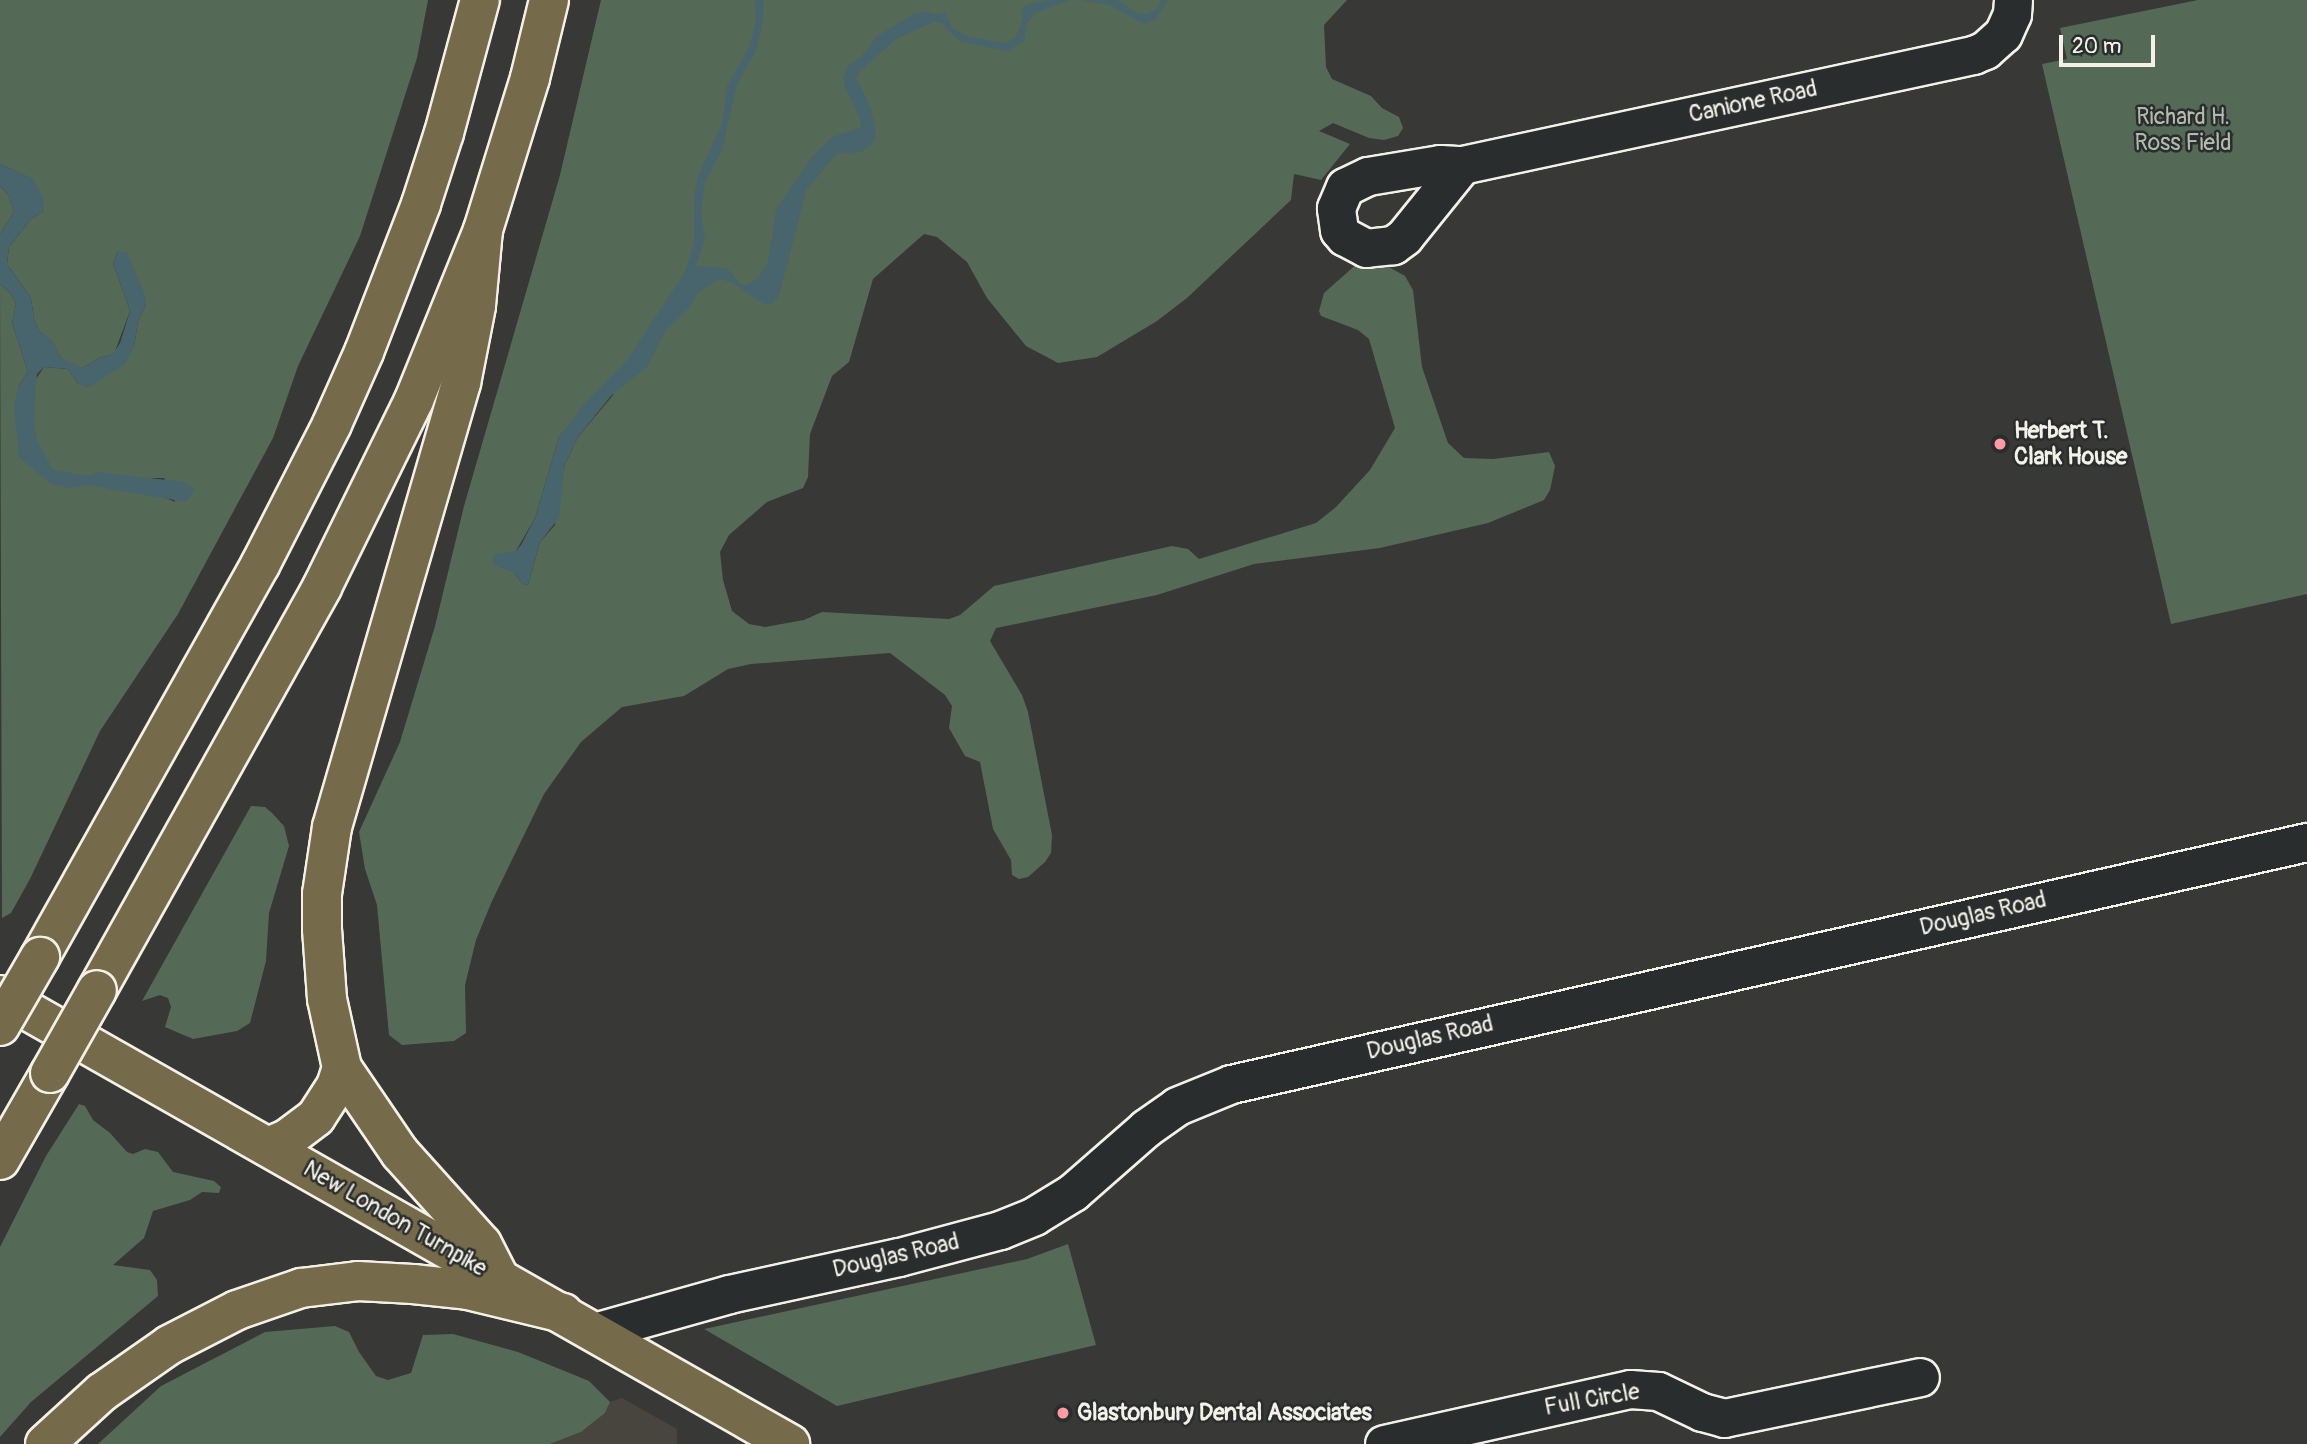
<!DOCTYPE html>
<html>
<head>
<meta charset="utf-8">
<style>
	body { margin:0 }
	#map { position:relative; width:2307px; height:1444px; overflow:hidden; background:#383836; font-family:Pangolin,sans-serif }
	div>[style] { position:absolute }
	.built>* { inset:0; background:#48453f }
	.green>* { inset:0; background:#546a56 }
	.water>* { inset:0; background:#48646c }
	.roads { filter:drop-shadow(2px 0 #f4f1e8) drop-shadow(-2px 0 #f4f1e8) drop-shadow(0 2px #f4f1e8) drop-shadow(0 -2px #f4f1e8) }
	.minor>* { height:37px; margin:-18.5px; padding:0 18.5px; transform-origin:18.5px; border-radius:18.5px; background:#2a2d2e }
	.major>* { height:38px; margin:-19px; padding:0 19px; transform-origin:19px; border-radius:19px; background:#756b4b }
	.highway>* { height:38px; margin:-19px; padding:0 19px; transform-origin:19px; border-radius:19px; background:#756b4b }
	.bridges { filter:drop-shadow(2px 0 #f4f1e8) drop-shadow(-2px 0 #f4f1e8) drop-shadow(0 2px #f4f1e8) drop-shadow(0 -2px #f4f1e8) }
	.highway-bridge>* { height:38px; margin:-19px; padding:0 19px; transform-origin:19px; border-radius:19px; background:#756b4b }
	.dots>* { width:19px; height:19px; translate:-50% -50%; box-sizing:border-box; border:4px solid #2a2d2e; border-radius:50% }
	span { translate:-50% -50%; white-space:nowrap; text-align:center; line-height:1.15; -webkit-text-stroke:5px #2a2d2e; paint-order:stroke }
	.street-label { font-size:23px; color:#f4f1e8 }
	.park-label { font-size:23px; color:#b4bbae }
	.poi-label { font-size:23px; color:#f4f1e8; font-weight:700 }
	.left { translate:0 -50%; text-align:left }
	.scale { position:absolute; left:2059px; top:35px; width:96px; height:32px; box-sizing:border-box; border:4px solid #f4f1e8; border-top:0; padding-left:9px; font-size:21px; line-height:24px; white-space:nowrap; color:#f4f1e8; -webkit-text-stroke:5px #2a2d2e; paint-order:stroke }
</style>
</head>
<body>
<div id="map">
	<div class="built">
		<i style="clip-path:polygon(622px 1398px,677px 1429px,677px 1444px,550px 1444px,581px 1432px,605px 1413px,610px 1402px)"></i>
	</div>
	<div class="green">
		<i style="clip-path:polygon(evenodd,0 0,428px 0,417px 58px,360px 236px,298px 366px,273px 438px,178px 614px,100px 731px,30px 879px,11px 913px,2px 918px,0 284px,10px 293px,16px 304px,12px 323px,28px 372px,18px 387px,36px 379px,44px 367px,68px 369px,78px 384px,134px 347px,138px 321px,146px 304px,118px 251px,113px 263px,130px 311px,114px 354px,99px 358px,82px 368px,75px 367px,60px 357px,52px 341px,39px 331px,34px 319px,31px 298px,7px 264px,9px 247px,31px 219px,44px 211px,32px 179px,0 164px,0 0,150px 478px,164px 478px,175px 502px,161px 496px,126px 490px,150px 478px)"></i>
		<i style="clip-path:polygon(evenodd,601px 0,1347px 0,1324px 25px,1326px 67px,1332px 79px,1371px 96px,1382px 108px,1399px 117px,1403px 128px,1398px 136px,1384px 140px,1369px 138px,1333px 123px,1319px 131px,1350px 144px,1321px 180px,1294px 174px,1291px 200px,1187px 298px,1157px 321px,1097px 357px,1058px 363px,1026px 346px,987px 298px,967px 262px,937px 237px,924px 234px,873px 279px,849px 362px,832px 376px,810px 434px,808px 477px,803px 488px,767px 502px,729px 535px,720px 552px,723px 580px,732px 611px,749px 624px,765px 627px,804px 620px,822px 612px,949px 619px,960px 615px,994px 586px,1172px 546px,1188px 549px,1199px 559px,1316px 523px,1336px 507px,1370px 470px,1395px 428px,1369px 339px,1358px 330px,1321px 316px,1319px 311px,1324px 293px,1359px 262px,1389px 267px,1405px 276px,1413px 290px,1422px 367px,1448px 443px,1464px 458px,1493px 459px,1549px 452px,1555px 466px,1550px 490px,1544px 500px,1488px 523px,1380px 548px,1254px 564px,1157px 595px,996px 628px,990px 641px,1022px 695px,1028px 712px,1052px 835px,1051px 853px,1045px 862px,1028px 877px,1019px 879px,1012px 875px,1011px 860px,993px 829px,980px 762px,965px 756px,949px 728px,952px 706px,945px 695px,890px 653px,751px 664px,728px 669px,684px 696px,622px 707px,581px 742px,544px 794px,492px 901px,476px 940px,465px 985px,466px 1033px,454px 1041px,402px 1045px,389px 1035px,377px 905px,365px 869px,359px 832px,400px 742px,435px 626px,464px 506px,560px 175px,601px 0,609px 379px,614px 394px,578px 437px,565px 464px,555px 525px,540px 542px,528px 585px,523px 584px,514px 573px,516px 551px,535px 518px,559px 437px,609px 379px)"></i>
		<i style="clip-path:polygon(2198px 0,2307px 0,2307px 594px,2171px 624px,2042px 64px,2067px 59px,2060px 28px)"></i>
		<i style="clip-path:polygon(0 186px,9px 196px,14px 212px,0 234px)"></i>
		<i style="clip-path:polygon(251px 806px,265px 807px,272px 813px,284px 826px,289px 846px,269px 913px,266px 961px,250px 1023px,237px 1031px,193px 1039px,165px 1027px,171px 1007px,168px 998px,160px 995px,142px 1001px)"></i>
		<i style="clip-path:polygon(79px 1104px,85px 1106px,93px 1120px,110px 1133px,127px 1152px,133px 1154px,145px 1149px,158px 1152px,173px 1172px,214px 1181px,221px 1187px,219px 1193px,202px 1192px,190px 1200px,153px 1211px,144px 1238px,113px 1265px,150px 1270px,157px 1280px,158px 1296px,31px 1402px,0 1437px,0 1247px,46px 1156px)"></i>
		<i style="clip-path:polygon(1068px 1244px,1096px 1345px,837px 1406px,704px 1329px,1027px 1259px)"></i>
		<i style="clip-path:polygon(335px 1326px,349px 1332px,359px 1352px,376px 1376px,388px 1380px,411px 1373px,423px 1335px,453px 1334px,518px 1352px,589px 1381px,610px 1402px,605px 1413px,581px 1432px,550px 1444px,98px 1444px,161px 1386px,265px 1332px)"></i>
	</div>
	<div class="water">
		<i style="clip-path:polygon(755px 0,764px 0,763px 20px,756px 51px,737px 84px,722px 150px,705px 182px,701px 213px,705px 239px,696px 266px,727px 268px,740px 284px,746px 285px,758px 278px,768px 262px,776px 209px,812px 157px,832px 137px,860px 128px,860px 118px,845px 87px,843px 77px,848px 66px,862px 56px,876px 37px,913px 14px,927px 11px,933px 14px,946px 13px,952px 28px,970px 37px,1005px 43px,1016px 37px,1023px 18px,1021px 11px,1026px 5px,1048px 0,1070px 0,1037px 12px,1027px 23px,1024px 41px,1007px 51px,961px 42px,941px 23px,934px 22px,896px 39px,860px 71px,856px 77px,871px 108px,876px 135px,872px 144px,861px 152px,837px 153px,806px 191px,779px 296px,772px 304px,764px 304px,731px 282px,719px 279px,697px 294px,690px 307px,665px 332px,647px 367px,611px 396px,578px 437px,565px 464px,559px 518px,540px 542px,528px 585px,523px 584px,514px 573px,492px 564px,495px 554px,516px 551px,521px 545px,535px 518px,559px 437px,584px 404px,627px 360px,685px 272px,694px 243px,694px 197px,698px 176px,722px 124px,727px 86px,749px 48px,756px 20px)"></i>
		<i style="clip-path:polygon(1082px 0,1118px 0,1139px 14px,1147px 14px,1158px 8px,1161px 0,1168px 0,1155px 20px,1144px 24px,1110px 5px)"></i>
		<i style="clip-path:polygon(0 164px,33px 179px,43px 197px,44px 211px,31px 219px,9px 247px,7px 264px,31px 298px,34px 319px,39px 331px,52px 340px,60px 357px,82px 368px,99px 358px,113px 354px,120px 343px,130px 311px,113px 263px,118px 251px,127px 252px,145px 295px,146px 304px,138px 321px,134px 347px,125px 364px,88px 388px,78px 384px,68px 369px,44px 367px,37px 374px,34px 420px,37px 440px,53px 470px,88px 476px,98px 472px,184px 482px,195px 490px,186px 502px,88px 485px,70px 488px,51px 484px,19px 457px,14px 405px,18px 387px,28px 372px,12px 323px,16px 304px,10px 293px,0 284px,0 234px,14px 212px,9px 196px,0 186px)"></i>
	</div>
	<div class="roads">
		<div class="minor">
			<i style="left:1440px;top:164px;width:22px;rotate:3deg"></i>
			<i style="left:1462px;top:165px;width:92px;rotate:128.9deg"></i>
			<i style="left:1404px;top:237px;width:14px;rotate:144deg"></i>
			<i style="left:1393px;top:245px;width:27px;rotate:174deg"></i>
			<i style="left:1366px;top:248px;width:24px;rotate:-152deg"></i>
			<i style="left:1345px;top:237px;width:9px;rotate:-131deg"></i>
			<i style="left:1339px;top:230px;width:22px;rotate:-98deg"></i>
			<i style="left:1336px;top:208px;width:23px;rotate:-67deg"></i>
			<i style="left:1345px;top:187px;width:25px;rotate:-26deg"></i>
			<i style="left:1368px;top:176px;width:73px;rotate:-9.5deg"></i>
			<i style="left:1462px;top:165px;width:523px;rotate:-12.15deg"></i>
			<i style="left:1973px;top:55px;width:13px;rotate:-23deg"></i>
			<i style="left:1985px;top:50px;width:24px;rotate:-42deg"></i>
			<i style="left:2003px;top:34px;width:22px;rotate:-66deg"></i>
			<i style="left:2012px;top:14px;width:14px;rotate:-86deg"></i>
			<i style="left:594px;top:1332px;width:140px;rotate:-15.7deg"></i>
			<i style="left:729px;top:1294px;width:174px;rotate:-12.3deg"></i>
			<i style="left:899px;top:1257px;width:105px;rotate:-15deg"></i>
			<i style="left:1000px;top:1230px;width:37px;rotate:-22deg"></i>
			<i style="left:1034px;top:1216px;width:46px;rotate:-31.6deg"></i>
			<i style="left:1073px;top:1192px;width:97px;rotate:-41.2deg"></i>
			<i style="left:1146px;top:1128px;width:38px;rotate:-35deg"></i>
			<i style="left:1177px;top:1106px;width:58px;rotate:-22.2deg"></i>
			<i style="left:1231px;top:1084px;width:1103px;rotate:-12.68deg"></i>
			<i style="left:1384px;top:1444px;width:252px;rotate:-12.6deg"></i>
			<i style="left:1630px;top:1389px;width:28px;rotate:4deg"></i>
			<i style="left:1658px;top:1391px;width:49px;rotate:25.5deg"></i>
			<i style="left:1702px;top:1412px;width:23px;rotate:15deg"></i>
			<i style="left:1724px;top:1418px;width:200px;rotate:-11.8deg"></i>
		</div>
		<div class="major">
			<i style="left:0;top:995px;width:909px;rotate:29.61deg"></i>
		</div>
		<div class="highway">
			<i style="left:483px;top:230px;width:76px;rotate:95.3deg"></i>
			<i style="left:476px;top:306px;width:78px;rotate:101deg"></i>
			<i style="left:461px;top:383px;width:462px;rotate:106.2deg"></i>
			<i style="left:332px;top:827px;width:68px;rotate:98.5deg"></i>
			<i style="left:322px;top:894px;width:35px;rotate:90deg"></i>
			<i style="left:322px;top:929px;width:70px;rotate:85.9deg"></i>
			<i style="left:327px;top:999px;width:71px;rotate:77.7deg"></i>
			<i style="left:342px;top:1068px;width:103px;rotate:55.7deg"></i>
			<i style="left:400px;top:1153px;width:122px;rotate:48deg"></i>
			<i style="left:482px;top:1244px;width:37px;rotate:63deg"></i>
			<i style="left:40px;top:957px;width:450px;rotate:-60.7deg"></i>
			<i style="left:260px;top:565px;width:158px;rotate:-62.9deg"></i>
			<i style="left:332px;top:424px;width:79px;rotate:-66deg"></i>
			<i style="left:364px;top:352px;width:159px;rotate:-68.9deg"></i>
			<i style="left:421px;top:204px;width:75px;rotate:-72.1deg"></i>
			<i style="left:444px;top:133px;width:138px;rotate:-74.9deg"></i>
			<i style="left:97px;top:990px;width:462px;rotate:-60.8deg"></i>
			<i style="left:322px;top:587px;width:208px;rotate:-63.8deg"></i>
			<i style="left:414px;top:400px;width:183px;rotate:-67.9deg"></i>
			<i style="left:483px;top:230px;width:159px;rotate:-72.8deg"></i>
			<i style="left:530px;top:78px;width:80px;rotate:-76.3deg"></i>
			<i style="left:268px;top:1147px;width:21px;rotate:-23deg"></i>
			<i style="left:287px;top:1139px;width:36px;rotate:-37deg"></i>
			<i style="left:316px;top:1117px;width:37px;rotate:-57deg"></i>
			<i style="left:336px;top:1086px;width:19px;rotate:-72deg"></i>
			<i style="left:0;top:1160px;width:100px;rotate:-60.1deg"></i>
			<i style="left:45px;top:1444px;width:77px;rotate:-42.4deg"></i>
			<i style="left:102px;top:1392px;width:82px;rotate:-35deg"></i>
			<i style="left:169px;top:1345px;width:76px;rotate:-27.2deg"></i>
			<i style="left:237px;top:1310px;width:68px;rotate:-19deg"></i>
			<i style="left:301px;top:1288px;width:57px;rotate:-7deg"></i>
			<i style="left:358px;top:1281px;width:55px;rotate:3.1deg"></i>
			<i style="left:413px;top:1284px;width:55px;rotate:6.2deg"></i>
			<i style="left:468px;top:1290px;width:98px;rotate:13.6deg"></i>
		</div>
	</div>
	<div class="bridges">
		<div class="highway-bridge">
			<i style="left:0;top:1026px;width:80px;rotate:-59.9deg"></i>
			<i style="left:50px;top:1073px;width:95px;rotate:-60.5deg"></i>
		</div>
	</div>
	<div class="dots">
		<i style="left:2000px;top:444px;background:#ff9aa2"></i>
		<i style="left:1063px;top:1413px;background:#ff9aa2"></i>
	</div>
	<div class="street-label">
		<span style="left:1753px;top:102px;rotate:-12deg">Canione Road</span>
		<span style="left:1983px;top:914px;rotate:-13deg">Douglas Road</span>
		<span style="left:1430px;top:1038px;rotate:-13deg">Douglas Road</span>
		<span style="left:395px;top:1219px;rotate:30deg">New London Turnpike</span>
		<span style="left:896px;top:1256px;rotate:-13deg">Douglas Road</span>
		<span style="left:1592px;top:1400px;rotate:-10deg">Full Circle</span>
	</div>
	<div class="park-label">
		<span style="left:2183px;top:130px">Richard H.<br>Ross Field</span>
	</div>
	<div class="poi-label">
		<span class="left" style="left:2014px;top:444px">Herbert T.<br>Clark House</span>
		<span class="left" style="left:1077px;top:1413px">Glastonbury Dental Associates</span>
	</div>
	<div class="scale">20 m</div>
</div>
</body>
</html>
